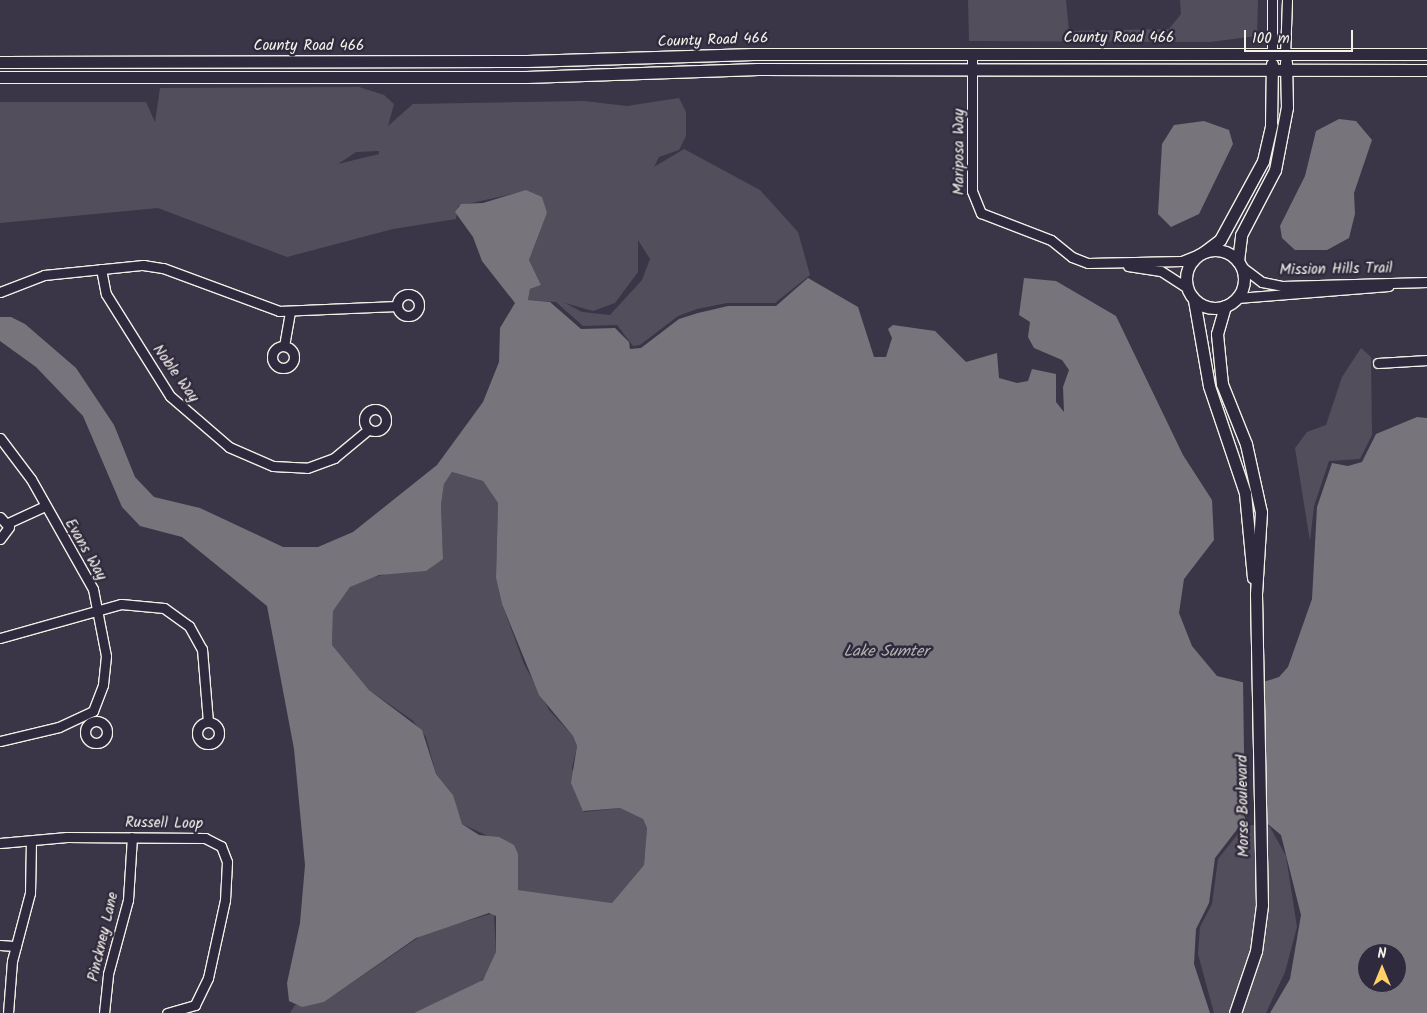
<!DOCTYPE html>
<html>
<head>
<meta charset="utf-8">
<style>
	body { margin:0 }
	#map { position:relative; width:1427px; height:1013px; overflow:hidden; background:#3b3647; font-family:Kalam,sans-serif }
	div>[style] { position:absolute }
	.green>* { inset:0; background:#534e5c }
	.water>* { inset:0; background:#78747b }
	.pier>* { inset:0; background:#3b3647 }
	.roads { filter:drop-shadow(1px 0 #f4f1e8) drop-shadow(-1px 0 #f4f1e8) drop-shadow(0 1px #f4f1e8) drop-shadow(0 -1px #f4f1e8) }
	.minor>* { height:9px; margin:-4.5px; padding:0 4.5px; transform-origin:4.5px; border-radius:4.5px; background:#2f2a3d }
	.minor>.ring { margin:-4.5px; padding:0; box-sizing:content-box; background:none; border:9px solid #2f2a3d; border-radius:50% }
	.major>* { height:11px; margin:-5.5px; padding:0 5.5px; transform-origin:5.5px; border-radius:5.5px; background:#2f2a3d }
	.major>.ring { margin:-5.5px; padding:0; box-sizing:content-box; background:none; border:11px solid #2f2a3d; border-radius:50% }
	span { translate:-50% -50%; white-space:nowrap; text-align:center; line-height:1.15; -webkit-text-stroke:5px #2f2a3d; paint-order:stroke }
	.street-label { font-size:15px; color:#f4f1e8 }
	.water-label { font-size:16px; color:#b6b2b2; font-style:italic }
	.north { position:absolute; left:1357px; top:943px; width:50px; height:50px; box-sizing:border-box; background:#2f2a3d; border:1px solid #7e7a81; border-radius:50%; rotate:0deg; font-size:14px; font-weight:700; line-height:20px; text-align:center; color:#f4f1e8 }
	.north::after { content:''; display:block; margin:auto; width:18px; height:22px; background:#ffd166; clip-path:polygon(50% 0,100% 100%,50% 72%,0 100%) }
	.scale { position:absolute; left:1244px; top:30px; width:109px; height:22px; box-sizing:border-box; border:2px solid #f4f1e8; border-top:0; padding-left:6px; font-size:15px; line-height:18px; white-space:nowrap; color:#f4f1e8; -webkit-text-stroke:4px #2f2a3d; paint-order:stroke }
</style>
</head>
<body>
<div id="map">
	<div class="green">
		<i style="clip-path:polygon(968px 0,1066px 0,1069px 31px,1169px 29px,1181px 14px,1180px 0,1258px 0,1257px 36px,1210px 42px,969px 41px)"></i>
		<i style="clip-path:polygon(evenodd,359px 87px,384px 95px,394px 104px,388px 126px,413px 104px,584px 101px,627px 106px,679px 98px,686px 112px,686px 136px,679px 150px,659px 157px,654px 167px,684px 149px,760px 190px,798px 232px,810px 275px,775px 303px,727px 303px,697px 309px,678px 316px,640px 345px,633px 346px,617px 325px,583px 326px,556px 302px,528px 300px,530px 289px,541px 285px,529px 260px,547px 213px,517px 193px,458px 206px,456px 219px,393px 229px,287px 257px,158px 208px,0 223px,0 102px,146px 102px,155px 122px,160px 88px,359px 87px,379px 151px,379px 154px,338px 164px,356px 152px,379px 151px,359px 87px,638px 240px,650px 259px,642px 280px,610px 315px,582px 312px,565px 303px,593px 311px,615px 303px,638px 272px,638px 240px)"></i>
		<i style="clip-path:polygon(1361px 348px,1371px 357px,1372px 435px,1360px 459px,1329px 461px,1314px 506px,1310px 541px,1295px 448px,1307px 432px,1326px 425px,1342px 377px)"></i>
		<i style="clip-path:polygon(452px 472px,483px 481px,498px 503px,496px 578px,502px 604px,524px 664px,549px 710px,573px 736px,577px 746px,572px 768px,584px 812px,620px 808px,643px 819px,647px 828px,644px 865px,612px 903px,518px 890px,517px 877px,488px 836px,462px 824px,450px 791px,436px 774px,426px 737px,412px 720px,369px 690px,332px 645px,333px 611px,350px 587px,363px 580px,443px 559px,441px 505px,444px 484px)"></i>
		<i style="clip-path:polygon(1263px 824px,1270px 827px,1286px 856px,1297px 927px,1285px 972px,1266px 1013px,1239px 1013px,1260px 952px)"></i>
		<i style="clip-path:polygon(1245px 825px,1255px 825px,1258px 905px,1253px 949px,1231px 1013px,1214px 1013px,1198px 954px,1200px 927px,1212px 904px,1218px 859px)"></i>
		<i style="clip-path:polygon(494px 913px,496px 952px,490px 971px,477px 985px,414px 1013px,290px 1013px,295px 1005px,324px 1002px,425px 933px)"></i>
	</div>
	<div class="water">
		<i style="clip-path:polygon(1339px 119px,1356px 121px,1372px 140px,1354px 193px,1355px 214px,1349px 238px,1327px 250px,1295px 250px,1282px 238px,1280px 226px,1305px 176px,1316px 131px)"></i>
		<i style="clip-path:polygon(1204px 121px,1229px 130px,1233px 144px,1199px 214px,1171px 227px,1158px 214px,1162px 144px,1174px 125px)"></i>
		<i style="clip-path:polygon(evenodd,526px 190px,542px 197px,547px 213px,529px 260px,541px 285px,530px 289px,528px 300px,550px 302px,581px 329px,615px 328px,629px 342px,630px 349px,641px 348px,679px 319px,698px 313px,728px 306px,776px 306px,808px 278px,858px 307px,874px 357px,886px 357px,892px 338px,888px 329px,893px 325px,935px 331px,966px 362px,997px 353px,999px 378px,1017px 383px,1028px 381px,1032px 369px,1056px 374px,1056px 402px,1064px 412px,1063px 387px,1069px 370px,1062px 360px,1034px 348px,1028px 337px,1030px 322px,1019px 315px,1024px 278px,1056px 281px,1116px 316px,1183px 455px,1212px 500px,1214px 540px,1184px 579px,1179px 613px,1192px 646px,1217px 676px,1254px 685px,1279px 677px,1288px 667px,1312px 599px,1317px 507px,1332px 463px,1348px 466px,1362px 462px,1376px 434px,1417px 417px,1427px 418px,1427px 1013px,1270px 1013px,1290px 979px,1301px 915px,1281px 835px,1257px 815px,1245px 819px,1215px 858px,1209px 903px,1196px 929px,1194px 964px,1210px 1013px,414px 1013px,483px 980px,496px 952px,496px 916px,489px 913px,416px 938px,324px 1002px,302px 1007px,289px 1001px,287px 983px,300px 923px,305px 865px,294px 749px,267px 606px,182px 537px,140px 526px,122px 507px,83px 416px,36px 367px,0 341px,0 317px,11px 317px,25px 324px,76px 368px,114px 425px,135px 477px,154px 497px,200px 508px,283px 547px,318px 547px,353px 532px,437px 465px,483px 402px,499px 362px,500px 328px,515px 303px,482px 261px,473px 237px,455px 212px,461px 204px,483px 203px,526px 190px,452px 472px,483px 481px,498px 503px,496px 578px,502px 604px,539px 695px,573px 736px,577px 746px,571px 783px,583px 811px,620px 808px,643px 819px,647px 828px,644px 865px,612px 903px,518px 890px,518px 854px,514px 845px,499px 837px,479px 835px,462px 824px,453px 795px,436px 774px,422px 730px,369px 690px,332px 645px,333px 611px,350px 587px,379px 575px,426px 571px,443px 559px,441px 505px,444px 484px,452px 472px,526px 190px,1367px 953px,1397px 953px,1397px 983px,1367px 983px,1367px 953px)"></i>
	</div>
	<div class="pier">
		<i style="clip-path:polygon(1243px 680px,1264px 680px,1266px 823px,1251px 818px,1245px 823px)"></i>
	</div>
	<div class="roads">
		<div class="minor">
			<i style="left:972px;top:53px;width:138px;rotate:90deg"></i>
			<i style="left:972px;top:191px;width:24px;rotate:68deg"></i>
			<i style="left:981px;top:213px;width:75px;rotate:21.1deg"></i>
			<i style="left:1051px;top:240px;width:27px;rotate:39deg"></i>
			<i style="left:1072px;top:257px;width:17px;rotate:21deg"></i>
			<i style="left:1088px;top:263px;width:94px;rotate:-1.2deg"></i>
			<i style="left:1182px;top:261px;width:18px;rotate:-22deg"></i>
			<i style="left:1272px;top:55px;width:55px;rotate:-90deg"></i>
			<i style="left:1285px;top:55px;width:55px;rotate:-87.9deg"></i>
			<i style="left:1128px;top:266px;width:33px;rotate:9deg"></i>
			<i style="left:1161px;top:271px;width:30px;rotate:33deg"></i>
			<i style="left:1242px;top:267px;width:25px;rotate:37deg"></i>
			<i style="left:1262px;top:282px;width:20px;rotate:11deg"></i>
			<i style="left:1282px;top:286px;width:145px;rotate:-1.6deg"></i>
			<i style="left:101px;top:269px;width:25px;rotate:79deg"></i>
			<i style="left:106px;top:294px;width:120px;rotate:57.9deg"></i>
			<i style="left:170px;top:396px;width:78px;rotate:40.8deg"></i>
			<i style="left:229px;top:447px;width:48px;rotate:23.4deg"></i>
			<i style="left:273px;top:466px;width:34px;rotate:3deg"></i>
			<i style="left:307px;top:468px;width:29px;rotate:-20deg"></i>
			<i style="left:334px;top:458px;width:45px;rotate:-39.6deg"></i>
			<i style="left:0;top:292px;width:47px;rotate:-21.1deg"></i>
			<i style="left:44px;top:275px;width:100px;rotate:-5.8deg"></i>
			<i style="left:143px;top:265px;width:20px;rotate:9deg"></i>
			<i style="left:163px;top:268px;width:124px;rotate:20.3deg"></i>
			<i style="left:279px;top:311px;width:118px;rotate:-2.4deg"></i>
			<i class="ring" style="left:397px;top:294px;width:13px;height:13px"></i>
			<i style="left:1237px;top:298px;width:152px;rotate:-4.5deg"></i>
			<i class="ring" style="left:272px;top:346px;width:13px;height:13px"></i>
			<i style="left:284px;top:346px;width:34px;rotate:-80deg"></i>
			<i style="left:1378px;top:363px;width:49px;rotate:-3.5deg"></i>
			<i class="ring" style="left:364px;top:409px;width:13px;height:13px"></i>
			<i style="left:0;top:438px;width:51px;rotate:52.9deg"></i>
			<i style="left:31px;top:479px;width:126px;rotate:60.6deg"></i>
			<i style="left:93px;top:589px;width:68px;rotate:79deg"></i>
			<i style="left:106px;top:656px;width:29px;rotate:96deg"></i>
			<i style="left:103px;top:685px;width:28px;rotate:111deg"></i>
			<i style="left:93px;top:711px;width:38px;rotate:155deg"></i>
			<i style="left:59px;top:727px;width:61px;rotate:166.7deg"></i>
			<i style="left:0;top:517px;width:13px;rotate:48deg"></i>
			<i style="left:9px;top:527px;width:15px;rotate:127deg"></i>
			<i style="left:8px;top:523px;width:41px;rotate:-24.7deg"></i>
			<i style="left:0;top:638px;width:126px;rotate:-15.7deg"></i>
			<i style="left:121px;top:604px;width:43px;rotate:5.3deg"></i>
			<i style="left:164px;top:608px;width:31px;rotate:36deg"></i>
			<i style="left:189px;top:626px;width:26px;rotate:61deg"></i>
			<i style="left:202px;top:649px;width:73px;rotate:85.3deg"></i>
			<i class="ring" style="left:85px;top:721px;width:13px;height:13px"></i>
			<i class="ring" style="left:197px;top:722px;width:13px;height:13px"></i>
			<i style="left:0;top:843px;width:67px;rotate:-5.1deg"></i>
			<i style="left:67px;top:837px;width:138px;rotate:0.4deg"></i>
			<i style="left:205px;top:838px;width:18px;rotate:27deg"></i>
			<i style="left:221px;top:846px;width:17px;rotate:69deg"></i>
			<i style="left:227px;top:862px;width:38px;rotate:93deg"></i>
			<i style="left:225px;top:900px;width:80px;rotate:102.3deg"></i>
			<i style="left:208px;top:978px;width:30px;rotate:116deg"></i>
			<i style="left:195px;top:1005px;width:29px;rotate:164deg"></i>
			<i style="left:0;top:945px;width:16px;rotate:4deg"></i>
			<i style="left:8px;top:1013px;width:52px;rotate:-85.6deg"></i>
			<i style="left:12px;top:961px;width:70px;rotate:-75.2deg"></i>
			<i style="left:30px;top:893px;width:52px;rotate:-88.9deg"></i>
			<i style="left:104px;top:1013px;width:39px;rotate:-84deg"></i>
			<i style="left:108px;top:974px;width:77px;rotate:-74.9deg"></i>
			<i style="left:128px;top:900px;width:63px;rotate:-86.4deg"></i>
		</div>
		<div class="major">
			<i style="left:0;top:62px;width:527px;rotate:-0.11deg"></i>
			<i style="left:527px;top:61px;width:226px;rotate:-1.8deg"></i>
			<i style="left:753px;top:54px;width:674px"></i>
			<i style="left:0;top:77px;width:526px"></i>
			<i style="left:526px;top:77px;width:232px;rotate:-2deg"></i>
			<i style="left:758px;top:69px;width:669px;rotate:0.09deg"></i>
			<i class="ring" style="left:1186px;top:250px;width:47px;height:47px"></i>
			<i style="left:1204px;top:252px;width:20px;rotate:-37deg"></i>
			<i style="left:1220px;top:240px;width:90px;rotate:-61.4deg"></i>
			<i style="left:1263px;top:161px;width:37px;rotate:-77deg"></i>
			<i style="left:1271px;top:125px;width:61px;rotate:-89.1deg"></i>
			<i style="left:1238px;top:261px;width:26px;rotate:-83deg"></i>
			<i style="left:1241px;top:235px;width:73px;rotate:-62.4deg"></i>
			<i style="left:1275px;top:170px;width:64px;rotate:-79.2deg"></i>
			<i style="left:1287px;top:107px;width:45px;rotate:-91.3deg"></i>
			<i style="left:1194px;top:300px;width:87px;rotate:80.1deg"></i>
			<i style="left:1209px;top:386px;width:113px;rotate:71.4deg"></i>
			<i style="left:1245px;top:493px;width:85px;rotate:84.6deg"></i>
			<i style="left:1225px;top:306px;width:29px;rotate:106deg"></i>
			<i style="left:1217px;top:334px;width:50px;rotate:84.3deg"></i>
			<i style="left:1222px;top:384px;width:65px;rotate:68.2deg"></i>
			<i style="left:1246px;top:444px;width:70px;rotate:77.6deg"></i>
			<i style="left:1261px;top:512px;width:82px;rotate:93.5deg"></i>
			<i style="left:1256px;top:594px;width:311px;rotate:88.9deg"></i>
			<i style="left:1262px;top:905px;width:46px;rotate:97.4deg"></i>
			<i style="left:1256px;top:951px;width:65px;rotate:108.7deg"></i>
		</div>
	</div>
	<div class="street-label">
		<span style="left:1119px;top:39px">County Road 466</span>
		<span style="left:713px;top:41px;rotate:-2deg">County Road 466</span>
		<span style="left:309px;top:47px">County Road 466</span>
		<span style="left:960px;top:152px;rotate:-90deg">Mariposa Way</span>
		<span style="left:1336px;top:270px;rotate:-1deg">Mission Hills Trail</span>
		<span style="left:175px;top:374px;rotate:54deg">Noble Way</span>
		<span style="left:85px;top:550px;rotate:60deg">Evans Way</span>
		<span style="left:1244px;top:806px;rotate:-91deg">Morse Boulevard</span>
		<span style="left:164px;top:824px;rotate:1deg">Russell Loop</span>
		<span style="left:104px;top:937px;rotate:-77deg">Pinckney Lane</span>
	</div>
	<div class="water-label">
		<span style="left:886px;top:652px">Lake Sumter</span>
	</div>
	<div class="north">N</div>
	<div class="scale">100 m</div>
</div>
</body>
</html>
